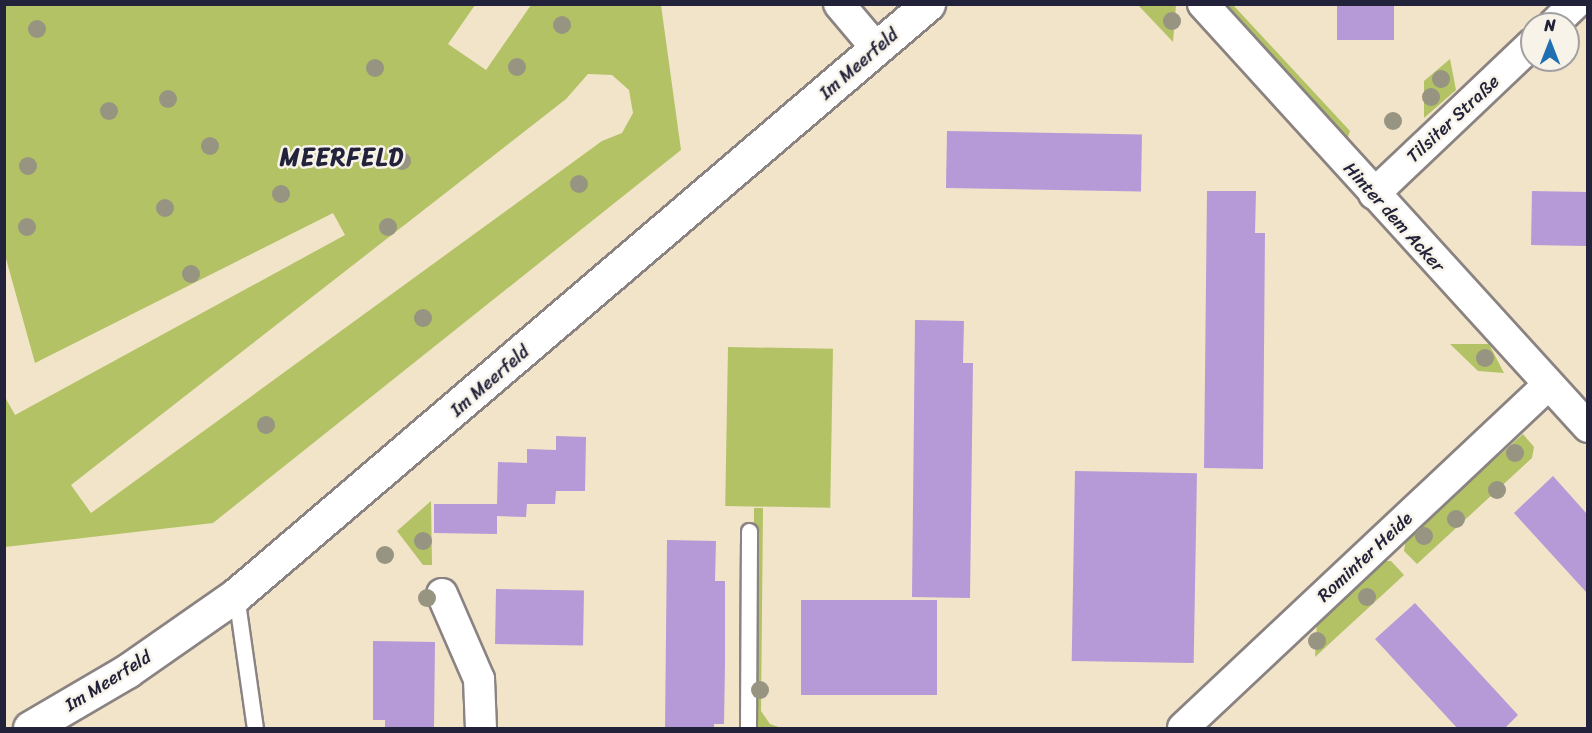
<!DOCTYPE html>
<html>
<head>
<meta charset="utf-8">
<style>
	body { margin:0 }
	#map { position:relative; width:1592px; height:733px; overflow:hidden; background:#f1e4c9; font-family:Sriracha,sans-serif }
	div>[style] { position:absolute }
	.green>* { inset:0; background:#b3c264; transform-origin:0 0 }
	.building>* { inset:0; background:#b699d7; transform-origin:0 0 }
	.roads { filter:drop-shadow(2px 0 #8a8382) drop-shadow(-2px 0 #8a8382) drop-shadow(0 2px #8a8382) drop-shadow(0 -2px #8a8382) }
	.service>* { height:15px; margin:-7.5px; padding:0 7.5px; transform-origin:7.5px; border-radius:7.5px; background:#fff }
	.minor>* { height:30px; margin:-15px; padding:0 15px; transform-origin:15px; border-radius:15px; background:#fff }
	.tertiary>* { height:33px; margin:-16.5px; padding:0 16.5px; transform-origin:16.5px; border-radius:16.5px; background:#fff }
	.trees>* { width:18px; height:18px; margin:-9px; border-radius:50%; background:#979482 }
	span { translate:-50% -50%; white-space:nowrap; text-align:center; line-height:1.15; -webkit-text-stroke:5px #f7f3e8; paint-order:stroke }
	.street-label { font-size:18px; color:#22223b }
	.district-label { font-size:24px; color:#22223b; font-weight:700; letter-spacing:1.5px }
	.frame { position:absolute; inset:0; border:6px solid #22223b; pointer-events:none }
	.north { position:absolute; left:1520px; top:12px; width:60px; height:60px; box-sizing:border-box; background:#f7f3e8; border:2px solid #a29fa3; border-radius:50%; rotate:0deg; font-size:16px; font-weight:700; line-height:24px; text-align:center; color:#22223b }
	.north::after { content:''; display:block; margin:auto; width:21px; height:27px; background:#1f6fb2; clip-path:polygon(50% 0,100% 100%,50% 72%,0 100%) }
</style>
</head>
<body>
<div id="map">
	<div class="green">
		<i style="clip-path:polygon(evenodd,5px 4px,475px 5px,448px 44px,486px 70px,531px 5px,661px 5px,681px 150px,213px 523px,5px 547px,5px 397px,15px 415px,345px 235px,333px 213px,35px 363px,5px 255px,5px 4px,588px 74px,612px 75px,629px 90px,633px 113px,622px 133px,602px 141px,91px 513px,71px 485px,566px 99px,588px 74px)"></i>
		<i style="clip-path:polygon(1138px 5px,1176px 5px,1173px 42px)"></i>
		<i style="clip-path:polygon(1219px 5px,1233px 5px,1350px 131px,1347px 140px)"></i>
		<i style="clip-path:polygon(1450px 59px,1456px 90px,1424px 118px,1424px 81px)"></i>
		<i style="clip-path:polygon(1450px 344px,1489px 344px,1504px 373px,1478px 371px)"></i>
		<i style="left:728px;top:347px;width:105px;height:159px;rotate:1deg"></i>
		<i style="clip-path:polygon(1523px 434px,1534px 447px,1532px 458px,1417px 564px,1404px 551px,1406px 538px)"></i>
		<i style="clip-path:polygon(431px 501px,432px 565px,423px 565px,397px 531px)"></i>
		<i style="clip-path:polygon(754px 508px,763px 508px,761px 711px,770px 724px,781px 728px,753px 728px)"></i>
		<i style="clip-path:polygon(1380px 561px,1391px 561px,1404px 575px,1315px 657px,1317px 621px)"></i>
	</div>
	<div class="building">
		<i style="left:1337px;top:4px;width:57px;height:36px"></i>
		<i style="left:947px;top:131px;width:195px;height:57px;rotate:1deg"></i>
		<i style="clip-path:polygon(1207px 191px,1256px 191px,1255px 233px,1265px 233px,1263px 469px,1204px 468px)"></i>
		<i style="left:1532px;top:191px;width:55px;height:54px;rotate:1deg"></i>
		<i style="clip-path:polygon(915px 320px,964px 321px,963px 363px,973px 363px,970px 598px,912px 597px)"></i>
		<i style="clip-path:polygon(556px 436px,586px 437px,585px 491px,556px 491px,555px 504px,527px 504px,526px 517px,497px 516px,497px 534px,434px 533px,434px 504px,497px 504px,498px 462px,527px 463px,527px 449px,556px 450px)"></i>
		<i style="left:1075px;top:471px;width:122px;height:190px;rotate:1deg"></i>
		<i style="clip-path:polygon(1553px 476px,1587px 514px,1587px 593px,1514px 513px)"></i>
		<i style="clip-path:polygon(667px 540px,716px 541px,715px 581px,725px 581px,725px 664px,724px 724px,714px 724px,714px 729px,665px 729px)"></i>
		<i style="left:496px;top:589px;width:88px;height:55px;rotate:1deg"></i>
		<i style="left:801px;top:600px;width:136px;height:95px"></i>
		<i style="clip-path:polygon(1415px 603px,1518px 715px,1504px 729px,1458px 729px,1375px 639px)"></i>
		<i style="clip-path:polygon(373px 641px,435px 642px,434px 729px,385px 729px,385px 720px,373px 720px)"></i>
	</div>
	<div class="roads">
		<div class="service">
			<i style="left:236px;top:595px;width:134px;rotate:81.9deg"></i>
			<i style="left:748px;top:728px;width:197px;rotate:-89.7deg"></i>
		</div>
		<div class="minor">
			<i style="left:839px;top:4px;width:59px;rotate:49.8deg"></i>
			<i style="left:1203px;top:4px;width:572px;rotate:47.69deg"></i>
			<i style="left:1554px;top:24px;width:29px;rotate:-44deg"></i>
			<i style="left:1374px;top:194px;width:218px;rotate:-43.5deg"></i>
			<i style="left:442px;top:594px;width:93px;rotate:66.5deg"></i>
			<i style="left:479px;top:679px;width:49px;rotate:87.7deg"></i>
			<i style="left:1183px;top:728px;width:501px;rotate:-43.22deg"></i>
		</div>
		<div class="tertiary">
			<i style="left:30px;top:728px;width:113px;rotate:-30.4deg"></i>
			<i style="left:127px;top:671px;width:133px;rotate:-34.9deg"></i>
			<i style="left:236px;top:595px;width:910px;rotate:-40.5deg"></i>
		</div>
	</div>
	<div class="trees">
		<i style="left:1172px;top:21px"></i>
		<i style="left:562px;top:25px"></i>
		<i style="left:37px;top:29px"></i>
		<i style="left:517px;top:67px"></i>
		<i style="left:375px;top:68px"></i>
		<i style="left:1441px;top:79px"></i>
		<i style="left:1431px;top:97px"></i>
		<i style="left:168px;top:99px"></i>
		<i style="left:109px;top:111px"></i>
		<i style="left:1393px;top:121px"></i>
		<i style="left:210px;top:146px"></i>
		<i style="left:402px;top:161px"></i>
		<i style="left:28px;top:166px"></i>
		<i style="left:579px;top:184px"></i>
		<i style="left:281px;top:194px"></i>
		<i style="left:165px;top:208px"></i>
		<i style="left:27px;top:227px"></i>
		<i style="left:388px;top:227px"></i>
		<i style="left:191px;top:274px"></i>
		<i style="left:423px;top:318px"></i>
		<i style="left:1485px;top:358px"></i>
		<i style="left:266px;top:425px"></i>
		<i style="left:1515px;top:453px"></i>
		<i style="left:1497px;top:490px"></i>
		<i style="left:1456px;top:519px"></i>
		<i style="left:1424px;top:536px"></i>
		<i style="left:423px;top:541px"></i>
		<i style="left:385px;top:555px"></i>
		<i style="left:1367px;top:597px"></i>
		<i style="left:427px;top:598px"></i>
		<i style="left:1317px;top:641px"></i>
		<i style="left:760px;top:690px"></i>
	</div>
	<div class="street-label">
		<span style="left:859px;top:64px;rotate:-41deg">Im Meerfeld</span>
		<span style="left:1453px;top:119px;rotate:-43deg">Tilsiter Straße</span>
		<span style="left:1394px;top:217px;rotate:48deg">Hinter dem Acker</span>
		<span style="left:490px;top:381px;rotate:-41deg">Im Meerfeld</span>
		<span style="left:1365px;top:557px;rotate:-43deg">Rominter Heide</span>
		<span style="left:108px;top:681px;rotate:-32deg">Im Meerfeld</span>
	</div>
	<div class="district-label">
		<span style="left:342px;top:158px">MEERFELD</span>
	</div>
	<div class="frame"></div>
	<div class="north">N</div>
</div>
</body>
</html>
